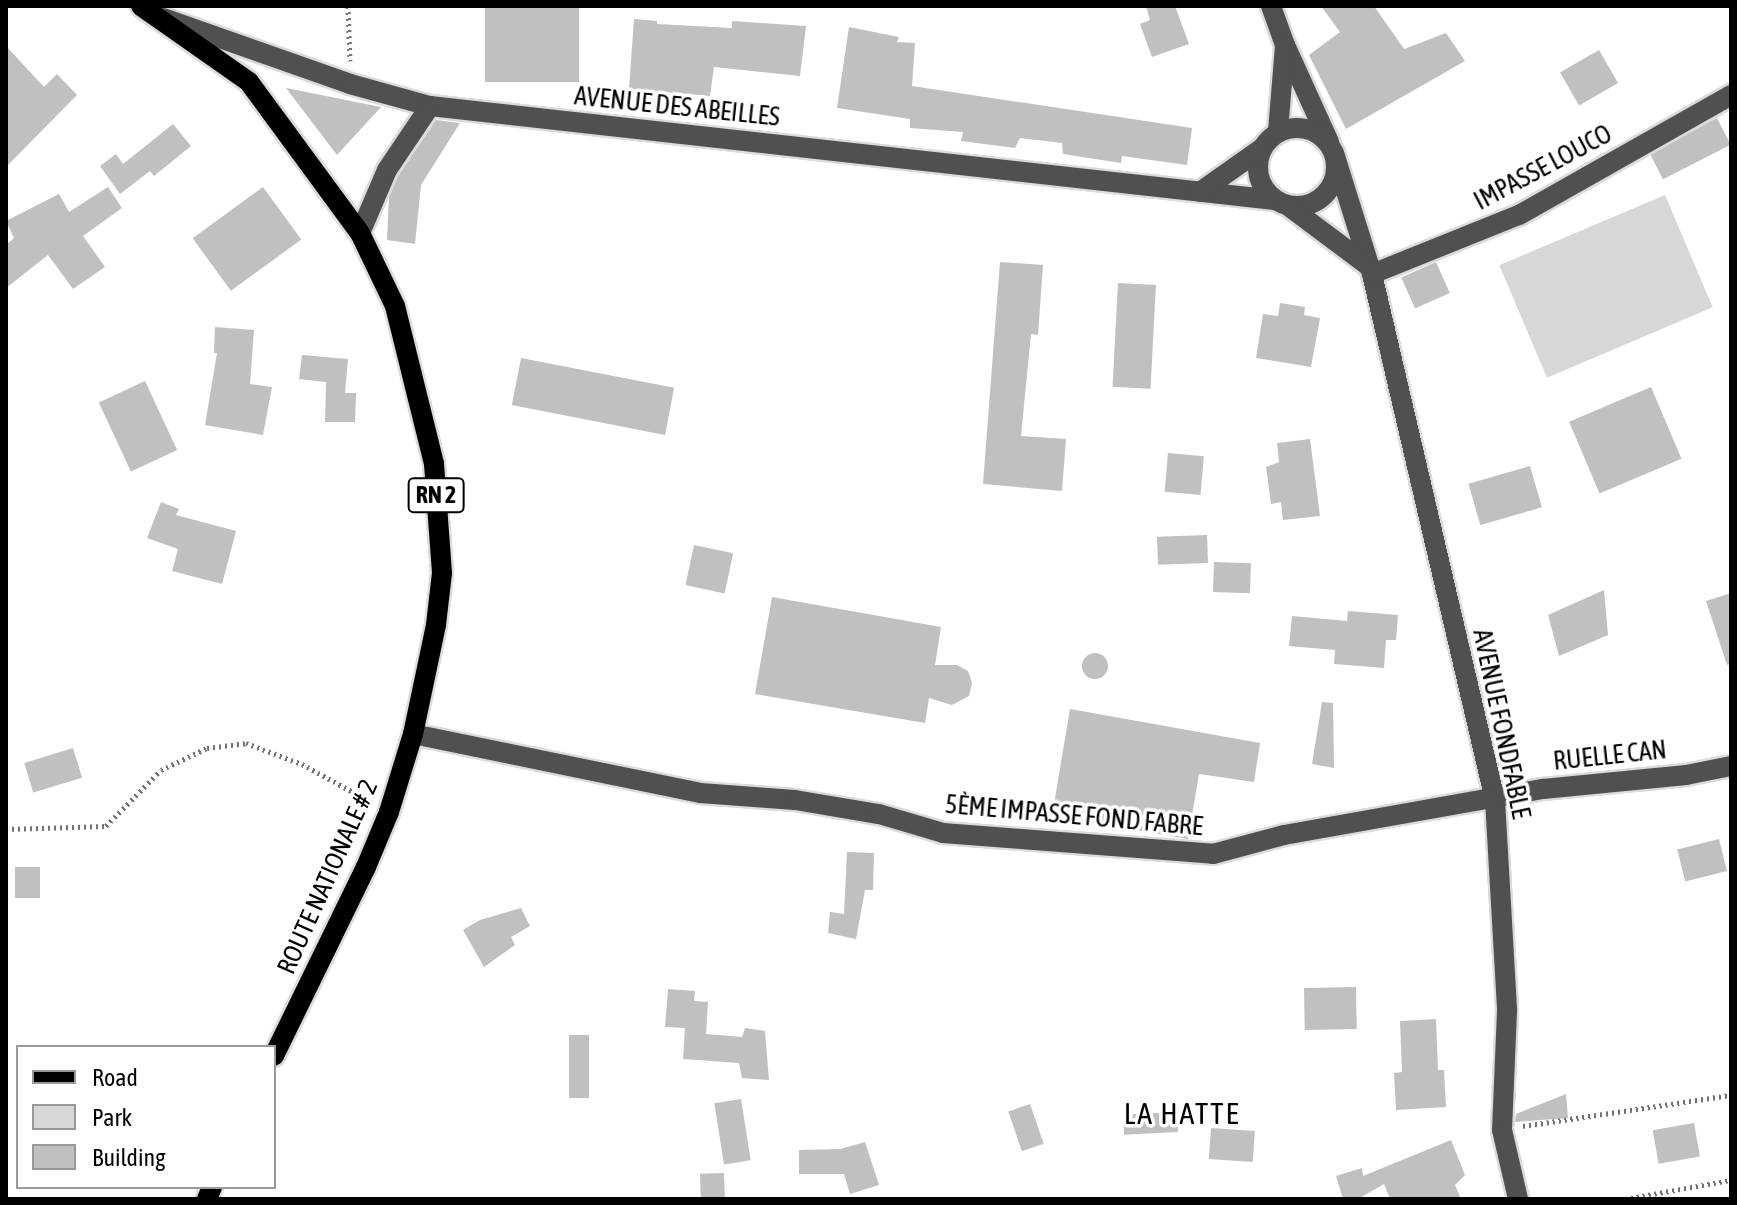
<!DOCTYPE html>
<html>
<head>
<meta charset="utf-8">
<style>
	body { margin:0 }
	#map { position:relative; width:1737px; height:1205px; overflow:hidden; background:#fff; font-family:"Asap Condensed",sans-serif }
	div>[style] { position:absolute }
	.green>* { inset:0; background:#d7d7d7; transform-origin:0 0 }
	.building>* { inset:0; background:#c0c0c0; transform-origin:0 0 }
	.round { border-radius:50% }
	.path>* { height:5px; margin-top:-2.5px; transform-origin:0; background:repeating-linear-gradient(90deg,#727272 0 2px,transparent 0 6px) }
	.roads { filter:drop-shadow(2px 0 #dbdbdb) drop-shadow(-2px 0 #dbdbdb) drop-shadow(0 2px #dbdbdb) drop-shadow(0 -2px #dbdbdb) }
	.minor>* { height:20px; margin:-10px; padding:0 10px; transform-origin:10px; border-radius:10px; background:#505050 }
	.minor>.ring { margin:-10px; padding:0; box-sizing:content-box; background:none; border:20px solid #505050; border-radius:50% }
	.major>* { height:20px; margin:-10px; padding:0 10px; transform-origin:10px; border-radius:10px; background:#000 }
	span { translate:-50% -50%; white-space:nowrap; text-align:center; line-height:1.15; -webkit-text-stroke:7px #fff; paint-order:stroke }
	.shield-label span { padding:2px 6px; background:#fff; border:2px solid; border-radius:6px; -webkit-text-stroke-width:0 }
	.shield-label { font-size:24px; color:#000; font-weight:700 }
	.street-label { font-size:26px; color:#000 }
	.quarter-label { font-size:30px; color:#000; letter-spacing:2px }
	.frame { position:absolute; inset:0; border:8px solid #000; pointer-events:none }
	.legend { position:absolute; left:16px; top:1045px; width:260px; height:144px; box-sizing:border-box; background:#fff; border:2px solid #999; margin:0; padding:10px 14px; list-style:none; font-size:24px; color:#000 }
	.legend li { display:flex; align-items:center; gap:16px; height:40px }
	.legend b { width:40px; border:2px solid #999 }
</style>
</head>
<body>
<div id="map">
	<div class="green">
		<i style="left:1665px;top:195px;width:122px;height:180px;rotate:67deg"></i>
	</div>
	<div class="building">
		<i style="left:485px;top:6px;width:94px;height:76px"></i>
		<i style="clip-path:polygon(1146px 6px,1175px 6px,1189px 44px,1152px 57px,1140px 24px,1150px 20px)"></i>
		<i style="clip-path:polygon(1321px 6px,1374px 6px,1404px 49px,1446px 33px,1465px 61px,1346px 129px,1309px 55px,1340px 32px)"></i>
		<i style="clip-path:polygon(634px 19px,657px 21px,657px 24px,732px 28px,732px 21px,806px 26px,800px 76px,714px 67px,710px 96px,629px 89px)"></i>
		<i style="clip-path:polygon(849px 27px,899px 37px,897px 42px,915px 43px,912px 86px,1192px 128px,1187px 165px,1122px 156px,1121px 163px,1063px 154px,1062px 143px,1020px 138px,1015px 148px,961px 141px,963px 132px,910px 128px,910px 119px,837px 108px)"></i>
		<i style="clip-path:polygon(6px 46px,44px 87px,57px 74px,77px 95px,6px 167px)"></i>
		<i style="left:1599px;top:50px;width:38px;height:45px;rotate:60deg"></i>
		<i style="clip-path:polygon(286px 88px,381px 107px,337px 155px)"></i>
		<i style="left:1717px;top:118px;width:30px;height:76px;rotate:63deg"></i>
		<i style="clip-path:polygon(436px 120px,460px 123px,421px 185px,415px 244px,387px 240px,389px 197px,398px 176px)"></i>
		<i style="clip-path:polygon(173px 124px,191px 146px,154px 176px,150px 171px,120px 194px,100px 166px,116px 154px,123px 164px)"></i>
		<i style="clip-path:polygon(108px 187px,122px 208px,83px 236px,105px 267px,73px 289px,48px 255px,6px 288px,6px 245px,14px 238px,6px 221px,59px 194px,69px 212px)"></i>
		<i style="left:263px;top:187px;width:65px;height:87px;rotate:54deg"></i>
		<i style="clip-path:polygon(1000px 262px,1043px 265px,1038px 335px,1031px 334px,1021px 436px,1066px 439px,1062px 491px,983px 484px)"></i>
		<i style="left:1436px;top:262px;width:34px;height:38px;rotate:66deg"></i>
		<i style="left:1118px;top:283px;width:38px;height:104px;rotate:3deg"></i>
		<i style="clip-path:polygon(1280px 303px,1305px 307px,1304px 315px,1320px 318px,1311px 367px,1256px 358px,1263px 314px,1278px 316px)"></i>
		<i style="clip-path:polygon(215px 327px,254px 330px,250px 384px,272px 387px,263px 435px,205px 425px,217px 353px,214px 353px)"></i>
		<i style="clip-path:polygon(302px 355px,348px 359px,345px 393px,356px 393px,355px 422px,325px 422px,326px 382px,299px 379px)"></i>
		<i style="left:521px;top:358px;width:156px;height:48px;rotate:11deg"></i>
		<i style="left:145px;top:381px;width:76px;height:51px;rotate:65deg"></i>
		<i style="left:1651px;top:387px;width:78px;height:89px;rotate:67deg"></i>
		<i style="clip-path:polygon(1310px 439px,1320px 516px,1283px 520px,1281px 502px,1271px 504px,1266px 467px,1279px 462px,1277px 443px)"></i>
		<i style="left:1168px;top:453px;width:36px;height:39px;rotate:5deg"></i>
		<i style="left:1530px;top:466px;width:43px;height:64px;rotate:74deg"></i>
		<i style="clip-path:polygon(161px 502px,179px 509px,176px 515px,236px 531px,222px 584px,172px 571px,178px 549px,147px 538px)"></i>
		<i style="left:1207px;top:535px;width:28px;height:50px;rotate:88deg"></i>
		<i style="left:694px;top:545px;width:40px;height:41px;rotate:12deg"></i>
		<i style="left:1214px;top:562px;width:37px;height:30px;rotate:2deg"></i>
		<i style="clip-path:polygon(1604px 590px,1608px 635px,1559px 656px,1548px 615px)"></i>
		<i style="clip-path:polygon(1731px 593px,1731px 664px,1727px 665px,1706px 601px)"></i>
		<i style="clip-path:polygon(772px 597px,941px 627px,935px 665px,957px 665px,968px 671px,972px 683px,969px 696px,952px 705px,929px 698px,925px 723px,755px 694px)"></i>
		<i style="clip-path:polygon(1348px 611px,1398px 615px,1396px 640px,1386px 640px,1384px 668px,1334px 664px,1335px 650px,1289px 646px,1292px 616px,1347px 621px)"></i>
		<i class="round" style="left:1082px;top:653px;width:26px;height:26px"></i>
		<i style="clip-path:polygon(1322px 702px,1333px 703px,1334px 768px,1312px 764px)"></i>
		<i style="clip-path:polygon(1070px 709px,1260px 743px,1254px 782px,1199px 774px,1188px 839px,1052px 816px)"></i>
		<i style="left:73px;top:748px;width:31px;height:51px;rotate:73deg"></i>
		<i style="left:1719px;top:839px;width:33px;height:43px;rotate:76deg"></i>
		<i style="clip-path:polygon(847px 852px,874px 853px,873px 890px,865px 890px,856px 939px,828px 933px,830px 912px,844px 914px)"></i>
		<i style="left:15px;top:867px;width:25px;height:31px"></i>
		<i style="clip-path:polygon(521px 908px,530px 926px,511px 937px,515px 945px,484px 967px,463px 930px,480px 920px)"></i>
		<i style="left:1356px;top:987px;width:42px;height:52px;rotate:89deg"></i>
		<i style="clip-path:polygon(668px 989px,695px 991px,694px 1001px,708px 1002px,706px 1034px,742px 1037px,745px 1028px,765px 1031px,769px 1080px,742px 1078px,739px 1063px,683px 1059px,685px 1028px,665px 1027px)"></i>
		<i style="clip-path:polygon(1436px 1019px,1438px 1070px,1444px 1070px,1446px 1107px,1396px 1110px,1394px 1073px,1402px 1072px,1400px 1021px)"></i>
		<i style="left:569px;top:1035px;width:20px;height:63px"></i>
		<i style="clip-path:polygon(1566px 1094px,1568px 1118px,1515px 1122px,1516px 1114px)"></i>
		<i style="left:741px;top:1099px;width:62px;height:27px;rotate:81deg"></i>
		<i style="left:1030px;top:1104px;width:42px;height:23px;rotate:71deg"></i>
		<i style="left:1177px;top:1112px;width:20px;height:54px;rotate:87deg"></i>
		<i style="left:1694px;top:1123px;width:34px;height:42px;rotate:80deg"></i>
		<i style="left:1211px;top:1128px;width:44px;height:31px;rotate:4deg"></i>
		<i style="clip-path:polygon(1451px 1140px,1465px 1175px,1455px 1185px,1461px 1199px,1390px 1199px,1384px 1184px,1358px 1199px,1343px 1199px,1336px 1176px,1362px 1168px,1363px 1176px)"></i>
		<i style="clip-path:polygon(865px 1142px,879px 1185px,850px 1194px,844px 1174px,799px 1174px,799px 1150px,840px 1149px)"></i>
		<i style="left:724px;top:1173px;width:26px;height:24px;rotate:88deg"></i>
	</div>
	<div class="path">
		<i style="left:348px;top:6px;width:55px;rotate:87.9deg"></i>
		<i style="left:6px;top:829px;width:100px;rotate:-1.7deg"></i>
		<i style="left:106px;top:826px;width:78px;rotate:-45.5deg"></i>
		<i style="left:161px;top:770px;width:51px;rotate:-25.6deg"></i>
		<i style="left:207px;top:748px;width:39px;rotate:-7deg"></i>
		<i style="left:246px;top:743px;width:60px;rotate:20.6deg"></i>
		<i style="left:302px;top:764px;width:79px;rotate:28.8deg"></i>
		<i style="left:1523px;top:1126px;width:210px;rotate:-8.5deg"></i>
		<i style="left:1625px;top:1199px;width:108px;rotate:-10.2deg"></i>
	</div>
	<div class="roads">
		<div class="minor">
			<i style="left:1271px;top:6px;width:41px;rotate:70.3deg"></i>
			<i style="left:1285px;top:45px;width:107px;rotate:65.6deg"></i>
			<i style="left:163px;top:18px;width:198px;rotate:19.4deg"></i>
			<i style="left:350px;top:84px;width:83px;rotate:15.4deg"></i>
			<i style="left:430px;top:106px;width:850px;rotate:6.35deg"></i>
			<i class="ring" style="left:1258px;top:128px;width:58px;height:58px"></i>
			<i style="left:1278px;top:131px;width:86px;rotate:-85.3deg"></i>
			<i style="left:1334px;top:153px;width:127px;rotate:72.6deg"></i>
			<i style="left:1372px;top:274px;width:540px;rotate:76.84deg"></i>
			<i style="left:1495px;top:800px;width:211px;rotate:86.7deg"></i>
			<i style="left:1507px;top:1011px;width:119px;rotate:92.4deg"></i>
			<i style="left:1502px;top:1130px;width:71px;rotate:76.9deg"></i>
			<i style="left:1200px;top:192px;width:75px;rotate:-35.2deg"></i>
			<i style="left:1287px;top:205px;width:104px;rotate:36.8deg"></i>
			<i style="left:360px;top:233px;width:69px;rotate:-66.8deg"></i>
			<i style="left:387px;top:170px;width:77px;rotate:-56.1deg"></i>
			<i style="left:1372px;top:274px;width:158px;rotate:-21.9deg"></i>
			<i style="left:1519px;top:215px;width:244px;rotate:-29.5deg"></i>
			<i style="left:413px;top:734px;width:293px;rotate:11.6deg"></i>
			<i style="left:700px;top:793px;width:95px;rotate:4.2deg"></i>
			<i style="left:795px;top:800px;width:85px;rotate:9.5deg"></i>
			<i style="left:879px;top:814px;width:67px;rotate:16.5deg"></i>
			<i style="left:943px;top:833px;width:271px;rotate:4.4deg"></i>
			<i style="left:1213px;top:854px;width:73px;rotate:-15deg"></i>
			<i style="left:1284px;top:835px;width:263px;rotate:-10.1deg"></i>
			<i style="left:1543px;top:789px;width:144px;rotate:-5.6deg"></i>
			<i style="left:1686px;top:775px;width:46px;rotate:-11.3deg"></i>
		</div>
		<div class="major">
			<i style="left:141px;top:6px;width:132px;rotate:35.1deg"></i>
			<i style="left:249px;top:82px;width:187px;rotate:53.7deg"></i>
			<i style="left:360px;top:233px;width:81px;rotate:64.4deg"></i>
			<i style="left:395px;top:306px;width:163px;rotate:76.1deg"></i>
			<i style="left:434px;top:464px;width:109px;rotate:85.8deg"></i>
			<i style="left:442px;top:573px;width:52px;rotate:96.6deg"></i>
			<i style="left:436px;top:625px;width:111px;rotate:101.9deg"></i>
			<i style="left:413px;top:734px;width:82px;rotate:107.1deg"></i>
			<i style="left:389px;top:812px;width:60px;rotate:112.7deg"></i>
			<i style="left:366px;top:867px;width:210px;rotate:116deg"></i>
			<i style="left:207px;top:1199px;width:13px;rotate:-67deg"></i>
		</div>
	</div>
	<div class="shield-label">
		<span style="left:436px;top:495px">RN 2</span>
	</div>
	<div class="street-label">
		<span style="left:677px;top:107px;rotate:6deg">AVENUE DES ABEILLES</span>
		<span style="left:1543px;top:168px;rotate:-28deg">IMPASSE LOUCO</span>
		<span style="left:1501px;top:724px;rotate:78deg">AVENUE FONDFABLE</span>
		<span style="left:1610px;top:756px;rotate:-6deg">RUELLE CAN</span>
		<span style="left:1074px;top:816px;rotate:5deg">5ÈME IMPASSE FOND FABRE</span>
		<span style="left:328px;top:877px;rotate:-66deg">ROUTE NATIONALE # 2</span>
	</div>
	<div class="quarter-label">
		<span style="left:1182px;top:1113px">LA HATTE</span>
	</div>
	<div class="frame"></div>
	<ul class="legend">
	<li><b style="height:10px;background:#000"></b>Road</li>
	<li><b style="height:22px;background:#d7d7d7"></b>Park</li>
	<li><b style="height:22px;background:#c0c0c0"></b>Building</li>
	</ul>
</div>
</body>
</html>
